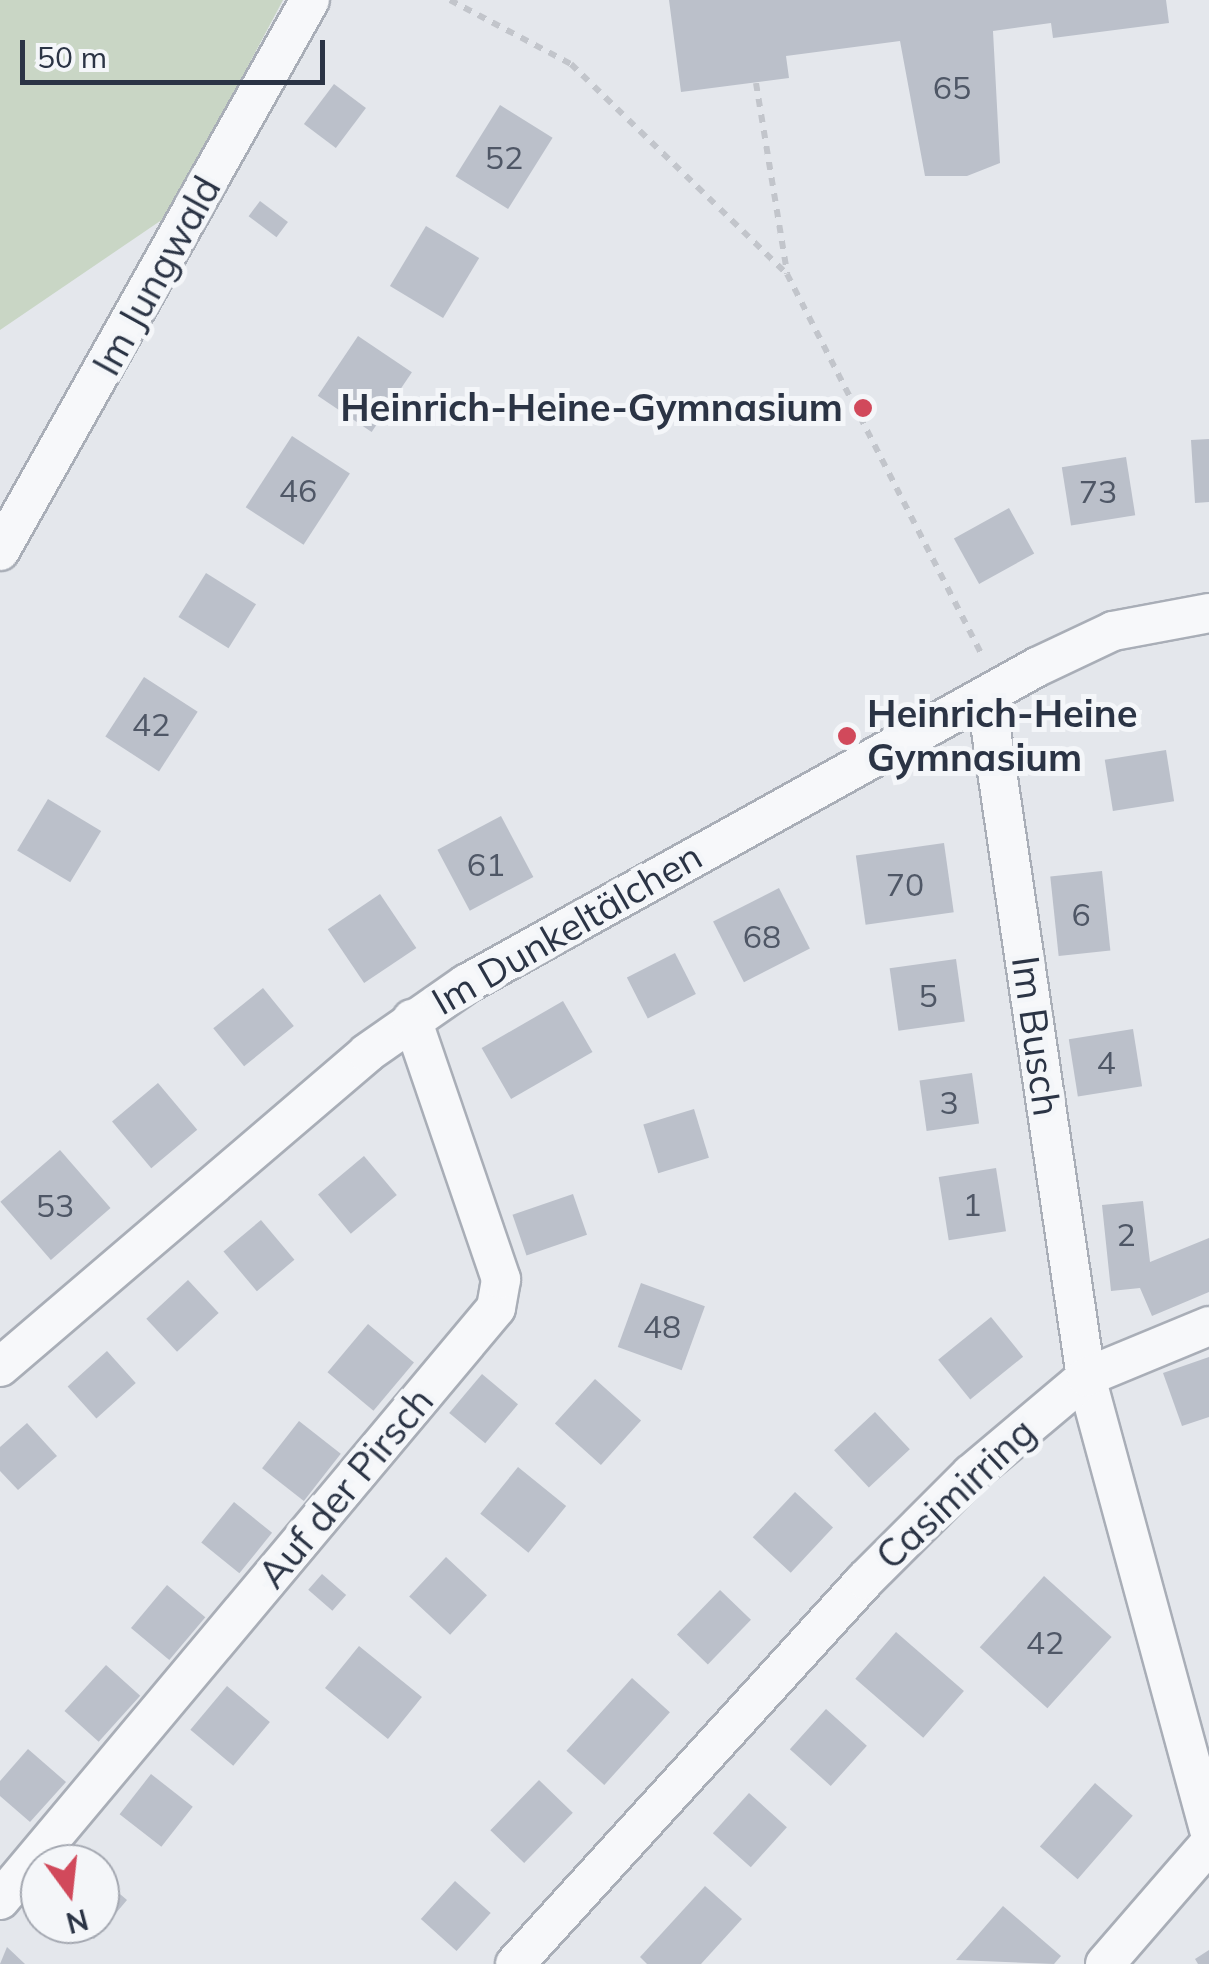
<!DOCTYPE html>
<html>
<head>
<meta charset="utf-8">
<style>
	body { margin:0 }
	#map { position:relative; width:1209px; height:1964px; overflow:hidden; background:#e4e7ec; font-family:Mulish,sans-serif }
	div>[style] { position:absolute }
	.green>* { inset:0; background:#c9d6c5 }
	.building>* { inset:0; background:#bbc0ca; transform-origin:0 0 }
	.path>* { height:6px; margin-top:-3px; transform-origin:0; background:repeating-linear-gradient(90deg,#c2c5cb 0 8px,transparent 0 16px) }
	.roads { filter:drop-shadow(2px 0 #a9aeb7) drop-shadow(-2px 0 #a9aeb7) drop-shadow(0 2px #a9aeb7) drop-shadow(0 -2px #a9aeb7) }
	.minor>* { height:38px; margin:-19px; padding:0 19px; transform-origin:19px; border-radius:19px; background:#f7f8fa }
	.dots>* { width:28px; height:28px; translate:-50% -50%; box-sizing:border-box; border:5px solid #f4f6f9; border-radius:50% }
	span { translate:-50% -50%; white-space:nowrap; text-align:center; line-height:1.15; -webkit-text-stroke:10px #f4f6f9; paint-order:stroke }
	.number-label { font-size:32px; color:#4f5766 }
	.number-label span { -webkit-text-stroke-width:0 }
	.street-label { font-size:38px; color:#2b3445 }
	.poi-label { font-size:38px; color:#2b3445; font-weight:700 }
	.right { translate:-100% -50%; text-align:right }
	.left { translate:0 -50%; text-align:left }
	.north { position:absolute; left:20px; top:1844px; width:100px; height:100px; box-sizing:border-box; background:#f4f6f9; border:2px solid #a4a8b1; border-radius:50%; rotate:165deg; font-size:28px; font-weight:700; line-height:40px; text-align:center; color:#2b3445 }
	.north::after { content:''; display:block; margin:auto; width:35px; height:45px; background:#d1495b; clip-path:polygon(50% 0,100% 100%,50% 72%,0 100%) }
	.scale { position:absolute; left:20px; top:40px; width:305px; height:45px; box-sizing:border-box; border:5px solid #2b3445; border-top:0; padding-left:12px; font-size:30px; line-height:35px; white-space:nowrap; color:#2b3445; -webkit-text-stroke:8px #f4f6f9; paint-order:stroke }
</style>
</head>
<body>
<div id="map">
	<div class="green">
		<i style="clip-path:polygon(0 0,283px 0,169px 215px,0 330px)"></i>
	</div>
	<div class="building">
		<i style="clip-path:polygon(669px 0,1166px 0,1169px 23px,1053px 38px,1051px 23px,993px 31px,1000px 163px,967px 176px,925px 176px,900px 41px,786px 56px,789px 78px,681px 92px)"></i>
		<i style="left:334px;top:84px;width:40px;height:50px;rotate:37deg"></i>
		<i style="left:500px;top:105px;width:62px;height:84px;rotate:32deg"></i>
		<i style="left:260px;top:201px;width:35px;height:19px;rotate:37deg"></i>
		<i style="left:426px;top:226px;width:62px;height:70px;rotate:31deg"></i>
		<i style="left:358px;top:336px;width:65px;height:72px;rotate:34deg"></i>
		<i style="left:292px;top:436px;width:69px;height:85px;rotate:33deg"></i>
		<i style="clip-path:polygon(1209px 439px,1209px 502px,1195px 503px,1191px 440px)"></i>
		<i style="left:1126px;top:457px;width:59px;height:65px;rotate:81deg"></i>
		<i style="left:1009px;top:508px;width:52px;height:63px;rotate:61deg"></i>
		<i style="left:206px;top:573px;width:59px;height:52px;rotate:32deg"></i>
		<i style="left:144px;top:677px;width:64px;height:71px;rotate:33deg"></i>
		<i style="left:1166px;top:750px;width:52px;height:62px;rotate:81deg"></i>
		<i style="left:48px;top:799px;width:62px;height:60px;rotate:31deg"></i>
		<i style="left:501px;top:816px;width:69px;height:72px;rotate:62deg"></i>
		<i style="left:944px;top:843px;width:70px;height:89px;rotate:82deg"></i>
		<i style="left:1102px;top:871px;width:80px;height:52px;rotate:84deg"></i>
		<i style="left:779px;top:888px;width:68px;height:74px;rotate:63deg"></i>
		<i style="left:380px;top:894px;width:65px;height:63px;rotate:56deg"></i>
		<i style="left:675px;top:953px;width:46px;height:54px;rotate:63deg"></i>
		<i style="left:956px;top:959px;width:63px;height:67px;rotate:82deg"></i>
		<i style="left:263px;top:988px;width:49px;height:64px;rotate:51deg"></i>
		<i style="left:563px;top:1001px;width:59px;height:94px;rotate:60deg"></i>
		<i style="left:1133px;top:1029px;width:58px;height:65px;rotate:81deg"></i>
		<i style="left:972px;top:1073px;width:51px;height:53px;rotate:82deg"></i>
		<i style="left:158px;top:1083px;width:61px;height:60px;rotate:50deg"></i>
		<i style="left:694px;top:1109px;width:51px;height:53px;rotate:73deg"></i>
		<i style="left:60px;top:1150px;width:77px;height:79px;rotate:49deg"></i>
		<i style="left:364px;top:1156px;width:51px;height:60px;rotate:50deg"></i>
		<i style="left:996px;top:1168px;width:64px;height:58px;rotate:81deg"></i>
		<i style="left:573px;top:1194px;width:43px;height:64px;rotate:71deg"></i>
		<i style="clip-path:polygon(1143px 1201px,1150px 1262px,1209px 1238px,1209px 1292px,1152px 1316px,1140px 1288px,1111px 1291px,1102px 1205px)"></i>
		<i style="left:261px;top:1220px;width:52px;height:49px;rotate:50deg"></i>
		<i style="left:188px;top:1280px;width:45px;height:57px;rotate:47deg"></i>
		<i style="left:641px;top:1283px;width:68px;height:68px;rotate:20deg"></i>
		<i style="left:991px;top:1317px;width:51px;height:68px;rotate:51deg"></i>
		<i style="left:368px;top:1324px;width:60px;height:63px;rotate:40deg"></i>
		<i style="left:107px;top:1351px;width:43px;height:53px;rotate:48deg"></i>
		<i style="clip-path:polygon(1209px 1357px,1209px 1417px,1182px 1426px,1163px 1373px)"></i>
		<i style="left:482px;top:1374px;width:47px;height:51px;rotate:40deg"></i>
		<i style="left:595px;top:1379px;width:62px;height:60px;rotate:42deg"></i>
		<i style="left:875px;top:1412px;width:51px;height:56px;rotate:47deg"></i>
		<i style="left:299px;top:1421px;width:53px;height:60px;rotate:38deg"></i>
		<i style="clip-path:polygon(27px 1423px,57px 1456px,18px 1490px,0 1471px,0 1447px)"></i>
		<i style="left:518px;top:1467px;width:62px;height:60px;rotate:39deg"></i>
		<i style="left:795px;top:1492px;width:52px;height:62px;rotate:43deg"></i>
		<i style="left:234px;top:1502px;width:49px;height:52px;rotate:39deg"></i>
		<i style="left:446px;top:1557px;width:56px;height:54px;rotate:43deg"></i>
		<i style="left:322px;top:1574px;width:32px;height:21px;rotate:41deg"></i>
		<i style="left:1044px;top:1576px;width:91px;height:96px;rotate:42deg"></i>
		<i style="left:167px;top:1585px;width:50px;height:56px;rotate:40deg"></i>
		<i style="left:720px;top:1590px;width:43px;height:62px;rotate:44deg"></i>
		<i style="left:896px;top:1632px;width:90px;height:62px;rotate:41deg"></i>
		<i style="left:359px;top:1646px;width:81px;height:54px;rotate:39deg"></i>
		<i style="left:106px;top:1665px;width:46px;height:62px;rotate:42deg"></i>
		<i style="left:632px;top:1678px;width:51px;height:98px;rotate:42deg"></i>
		<i style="left:227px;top:1686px;width:56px;height:57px;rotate:40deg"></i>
		<i style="left:826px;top:1709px;width:55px;height:54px;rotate:42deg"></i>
		<i style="clip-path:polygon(28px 1749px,66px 1782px,30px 1822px,0 1796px,0 1781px)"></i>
		<i style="left:151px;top:1774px;width:53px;height:51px;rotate:38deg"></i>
		<i style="left:539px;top:1780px;width:47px;height:70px;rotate:44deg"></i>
		<i style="left:1095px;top:1783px;width:50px;height:84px;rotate:41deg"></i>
		<i style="left:749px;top:1793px;width:51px;height:54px;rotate:42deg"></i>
		<i style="clip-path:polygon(100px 1877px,127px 1900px,94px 1939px,76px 1924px,100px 1924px)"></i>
		<i style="left:455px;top:1881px;width:48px;height:51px;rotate:42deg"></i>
		<i style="clip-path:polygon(705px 1886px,742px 1919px,701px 1964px,647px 1964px,640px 1957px)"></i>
		<i style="clip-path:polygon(1003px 1906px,1061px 1956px,1054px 1964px,956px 1960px)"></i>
		<i style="clip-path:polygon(7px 1947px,25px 1964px,0 1964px)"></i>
		<i style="clip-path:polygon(1209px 1950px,1209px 1964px,1198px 1964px,1195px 1959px)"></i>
	</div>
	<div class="path">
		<i style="left:450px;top:0;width:137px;rotate:27.9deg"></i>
		<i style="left:571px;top:64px;width:301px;rotate:44.2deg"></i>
		<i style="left:787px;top:274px;width:430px;rotate:62.9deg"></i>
		<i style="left:756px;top:83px;width:193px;rotate:80.7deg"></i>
	</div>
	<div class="roads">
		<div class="minor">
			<i style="left:0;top:551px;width:632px;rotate:-60.64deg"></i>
			<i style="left:986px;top:696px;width:688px;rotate:81.65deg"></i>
			<i style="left:1086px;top:1377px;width:469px;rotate:74.8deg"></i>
			<i style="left:0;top:1367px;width:483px;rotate:-40.5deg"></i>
			<i style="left:367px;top:1053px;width:121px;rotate:-34.9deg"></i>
			<i style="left:466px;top:984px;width:653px;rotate:-29.04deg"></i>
			<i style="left:1037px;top:667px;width:84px;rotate:-25.3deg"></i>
			<i style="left:1113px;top:631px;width:98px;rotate:-10.6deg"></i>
			<i style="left:0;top:1900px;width:772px;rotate:-50.04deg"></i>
			<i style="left:496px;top:1308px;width:29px;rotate:-80deg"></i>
			<i style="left:501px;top:1279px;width:275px;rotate:-108.9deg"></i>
			<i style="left:515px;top:1964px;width:520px;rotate:-47.65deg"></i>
			<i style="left:865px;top:1580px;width:150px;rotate:-45deg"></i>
			<i style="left:971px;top:1474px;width:150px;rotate:-40.1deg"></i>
			<i style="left:1086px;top:1377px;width:133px;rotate:-22.5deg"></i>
			<i style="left:1105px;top:1964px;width:159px;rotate:-49.1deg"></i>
		</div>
	</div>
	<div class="dots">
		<i style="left:863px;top:408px;background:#d1495b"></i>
		<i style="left:847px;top:736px;background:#d1495b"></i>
	</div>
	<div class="number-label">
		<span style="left:952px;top:87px">65</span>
		<span style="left:504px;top:157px">52</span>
		<span style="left:298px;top:490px">46</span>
		<span style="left:1098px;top:491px">73</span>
		<span style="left:151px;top:724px">42</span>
		<span style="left:486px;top:864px">61</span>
		<span style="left:905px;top:884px">70</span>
		<span style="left:1081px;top:914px">6</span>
		<span style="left:762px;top:936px">68</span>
		<span style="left:928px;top:995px">5</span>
		<span style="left:1106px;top:1062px">4</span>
		<span style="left:949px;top:1102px">3</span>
		<span style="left:972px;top:1204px">1</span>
		<span style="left:55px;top:1205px">53</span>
		<span style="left:1126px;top:1234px">2</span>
		<span style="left:662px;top:1326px">48</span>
		<span style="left:1045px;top:1642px">42</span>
	</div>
	<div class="street-label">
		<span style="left:157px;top:276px;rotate:-61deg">Im Jungwald</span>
		<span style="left:567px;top:929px;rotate:-30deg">Im Dunkeltälchen</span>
		<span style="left:1036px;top:1036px;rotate:82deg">Im Busch</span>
		<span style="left:346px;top:1488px;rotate:-50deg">Auf der Pirsch</span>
		<span style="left:956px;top:1494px;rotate:-43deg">Casimirring</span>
	</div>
	<div class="poi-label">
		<span class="right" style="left:843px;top:408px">Heinrich-Heine-Gymnasium</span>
		<span class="left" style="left:867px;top:736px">Heinrich-Heine<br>Gymnasium</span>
	</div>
	<div class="north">N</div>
	<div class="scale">50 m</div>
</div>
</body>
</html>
